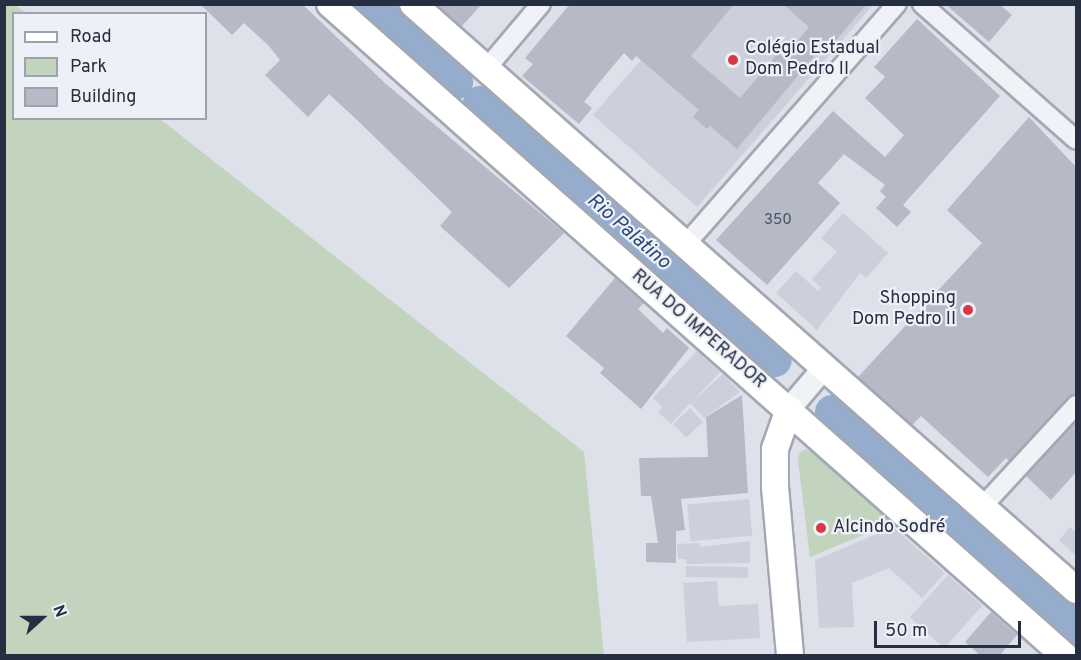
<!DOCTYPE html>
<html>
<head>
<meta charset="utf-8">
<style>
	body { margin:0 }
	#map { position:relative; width:1081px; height:660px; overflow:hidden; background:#dee1e9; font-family:Overpass,sans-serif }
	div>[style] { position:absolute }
	.built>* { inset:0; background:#ccd0db; transform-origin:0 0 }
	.green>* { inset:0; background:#c2d3be }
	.river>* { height:34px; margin:-17px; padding:0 17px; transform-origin:17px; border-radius:17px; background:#95accc }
	.building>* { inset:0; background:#b5bac6 }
	.roads { filter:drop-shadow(2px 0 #a3a8b3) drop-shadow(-2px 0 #a3a8b3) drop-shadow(0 2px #a3a8b3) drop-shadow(0 -2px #a3a8b3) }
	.minor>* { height:18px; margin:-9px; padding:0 9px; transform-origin:9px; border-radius:9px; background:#f1f2f7 }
	.tertiary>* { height:22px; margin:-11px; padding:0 11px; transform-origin:11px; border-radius:11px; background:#f1f2f7 }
	.secondary>* { height:26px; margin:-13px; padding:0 13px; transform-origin:13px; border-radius:13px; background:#fff }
	.dots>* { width:16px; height:16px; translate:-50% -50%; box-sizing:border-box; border:3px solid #edf0f6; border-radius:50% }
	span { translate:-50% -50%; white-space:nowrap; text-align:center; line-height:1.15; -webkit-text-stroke:4.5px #edf0f6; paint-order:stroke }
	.number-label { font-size:15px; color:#4a5162 }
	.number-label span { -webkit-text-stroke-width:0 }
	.poi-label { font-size:18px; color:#262e41 }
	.left { translate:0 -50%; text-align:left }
	.right { translate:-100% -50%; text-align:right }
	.street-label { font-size:18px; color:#262e41 }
	.water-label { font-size:20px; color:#2c4978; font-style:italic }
	.frame { position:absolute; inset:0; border:6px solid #262e41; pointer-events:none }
	.legend { position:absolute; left:12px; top:12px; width:195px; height:108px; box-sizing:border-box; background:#edf0f6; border:2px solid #9da2ae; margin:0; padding:8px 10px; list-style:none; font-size:18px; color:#262e41 }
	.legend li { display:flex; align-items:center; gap:12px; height:30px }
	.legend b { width:30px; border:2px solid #9da2ae }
	.north { position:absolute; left:12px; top:588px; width:60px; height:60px; -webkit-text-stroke:4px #edf0f6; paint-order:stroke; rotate:69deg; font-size:16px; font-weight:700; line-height:24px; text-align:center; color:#262e41 }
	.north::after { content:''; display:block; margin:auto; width:21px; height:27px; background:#262e41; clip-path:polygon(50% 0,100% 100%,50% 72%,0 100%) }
	.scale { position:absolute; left:874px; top:621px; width:147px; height:27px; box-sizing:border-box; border:3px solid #262e41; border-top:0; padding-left:8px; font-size:18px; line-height:21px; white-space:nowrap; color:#262e41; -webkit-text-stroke:4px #edf0f6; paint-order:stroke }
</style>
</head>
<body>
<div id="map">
	<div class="built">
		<i style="clip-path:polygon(689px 5px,873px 5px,697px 207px,593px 115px)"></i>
		<i style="clip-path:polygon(843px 213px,888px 253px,866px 278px,860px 273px,817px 330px,776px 293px,796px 271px,818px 291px,821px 288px,812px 279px,837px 252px,821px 238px)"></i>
		<i style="clip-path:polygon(697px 351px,720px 372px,693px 401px,723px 374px,740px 392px,704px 418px,690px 403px,671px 424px,658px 412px,662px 407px,653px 398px)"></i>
		<i style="left:690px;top:408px;width:19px;height:23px;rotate:47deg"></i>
		<i style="left:749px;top:499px;width:37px;height:62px;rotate:85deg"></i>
		<i style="clip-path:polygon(893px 527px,945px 573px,922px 598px,889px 568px,852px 583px,854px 627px,819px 628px,815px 560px)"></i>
		<i style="clip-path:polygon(1070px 527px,1076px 533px,1076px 556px,1059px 540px)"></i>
		<i style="clip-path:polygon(750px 541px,750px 563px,686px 564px,686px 559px,678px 559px,677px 544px,698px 543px,701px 547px)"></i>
		<i style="left:686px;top:566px;width:62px;height:11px;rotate:1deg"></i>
		<i style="left:948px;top:575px;width:46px;height:57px;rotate:42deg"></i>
		<i style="clip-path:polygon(717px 581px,719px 606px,758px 604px,760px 638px,687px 642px,683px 583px)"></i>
	</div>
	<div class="green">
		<i style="clip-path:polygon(4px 5px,15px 5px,26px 13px,14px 14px,14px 118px,160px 119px,584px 452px,604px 655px,5px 655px)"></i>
		<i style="clip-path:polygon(806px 449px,815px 454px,892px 523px,810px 557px,798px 460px,800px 452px)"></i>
	</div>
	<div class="river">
		<i style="left:369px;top:4px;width:117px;rotate:41.9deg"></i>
		<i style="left:480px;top:103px;width:391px;rotate:41.1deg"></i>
		<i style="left:832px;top:412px;width:326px;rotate:41.5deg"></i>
	</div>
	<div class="building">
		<i style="clip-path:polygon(200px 4px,302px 4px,386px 84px,564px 233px,509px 288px,440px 226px,452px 212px,356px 119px,329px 94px,308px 117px,265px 75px,280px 60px,269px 46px,244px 23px,232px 35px)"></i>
		<i style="clip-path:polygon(436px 4px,482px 4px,461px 27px)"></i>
		<i style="clip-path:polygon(570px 4px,734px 4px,691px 56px,740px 98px,784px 46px,789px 51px,809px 27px,783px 4px,867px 4px,831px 46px,826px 42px,737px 149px,710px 126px,707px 129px,693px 117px,699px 110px,636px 56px,632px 61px,624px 53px,598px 84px,584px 102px,592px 108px,579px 124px,522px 76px,533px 64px,525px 58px)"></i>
		<i style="clip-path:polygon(945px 4px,999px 4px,1012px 15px,989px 42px)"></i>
		<i style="clip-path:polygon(917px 19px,1000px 96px,903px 205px,911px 212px,897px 227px,876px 208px,886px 197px,880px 191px,885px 185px,844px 154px,818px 183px,840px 203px,767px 285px,716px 240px,833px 111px,885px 157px,904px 135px,865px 98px,885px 77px,874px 67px)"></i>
		<i style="clip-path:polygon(1029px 117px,1077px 168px,1077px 394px,1068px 397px,1009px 461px,1006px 458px,988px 477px,921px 416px,912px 425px,858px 377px,982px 243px,947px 210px)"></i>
		<i style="clip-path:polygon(615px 278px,644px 303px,638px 309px,663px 333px,667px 328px,689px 348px,641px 409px,600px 373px,604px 368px,566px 336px)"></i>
		<i style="clip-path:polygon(742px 395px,748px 493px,681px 499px,685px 530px,676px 531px,676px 563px,646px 562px,646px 543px,658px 543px,651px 496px,641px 496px,639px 458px,708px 457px,706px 417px)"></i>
		<i style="clip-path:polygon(1077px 421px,1077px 471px,1051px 500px,1026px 476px)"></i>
		<i style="clip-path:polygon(991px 612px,1017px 635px,999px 656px,981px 656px,965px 642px)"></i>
	</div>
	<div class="roads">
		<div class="minor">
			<i style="left:922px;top:4px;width:205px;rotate:41.4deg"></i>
			<i style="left:486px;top:69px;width:85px;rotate:-49.8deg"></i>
			<i style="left:685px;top:245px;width:321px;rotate:-48.7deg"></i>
			<i style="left:982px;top:507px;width:139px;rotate:-47.3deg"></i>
		</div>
		<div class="tertiary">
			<i style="left:789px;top:409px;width:54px;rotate:-49.5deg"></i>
		</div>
		<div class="secondary">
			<i style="left:330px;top:4px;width:983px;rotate:41.58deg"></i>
			<i style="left:413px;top:4px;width:885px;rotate:41.47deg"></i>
			<i style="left:789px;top:409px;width:42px;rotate:109.3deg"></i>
			<i style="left:775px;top:449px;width:38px;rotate:90deg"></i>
			<i style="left:775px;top:487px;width:170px;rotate:84.9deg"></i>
		</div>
	</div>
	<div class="dots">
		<i style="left:733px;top:60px;background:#d93744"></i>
		<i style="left:968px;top:310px;background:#d93744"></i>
		<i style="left:821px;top:528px;background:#d93744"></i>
	</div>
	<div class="number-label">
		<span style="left:778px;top:221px">350</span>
	</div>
	<div class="poi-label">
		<span class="left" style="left:745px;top:60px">Colégio Estadual<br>Dom Pedro II</span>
		<span class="right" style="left:956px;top:310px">Shopping<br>Dom Pedro II</span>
		<span class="left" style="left:833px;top:528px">Alcindo Sodré</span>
	</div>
	<div class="street-label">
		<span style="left:698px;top:330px;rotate:41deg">RUA DO IMPERADOR</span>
	</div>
	<div class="water-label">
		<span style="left:628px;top:232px;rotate:41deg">Rio Palatino</span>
	</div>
	<div class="frame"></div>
	<ul class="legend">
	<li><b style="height:8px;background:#fff"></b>Road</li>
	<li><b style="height:16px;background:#c2d3be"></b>Park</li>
	<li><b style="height:16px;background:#b5bac6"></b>Building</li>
	</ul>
	<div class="north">N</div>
	<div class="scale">50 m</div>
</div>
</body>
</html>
